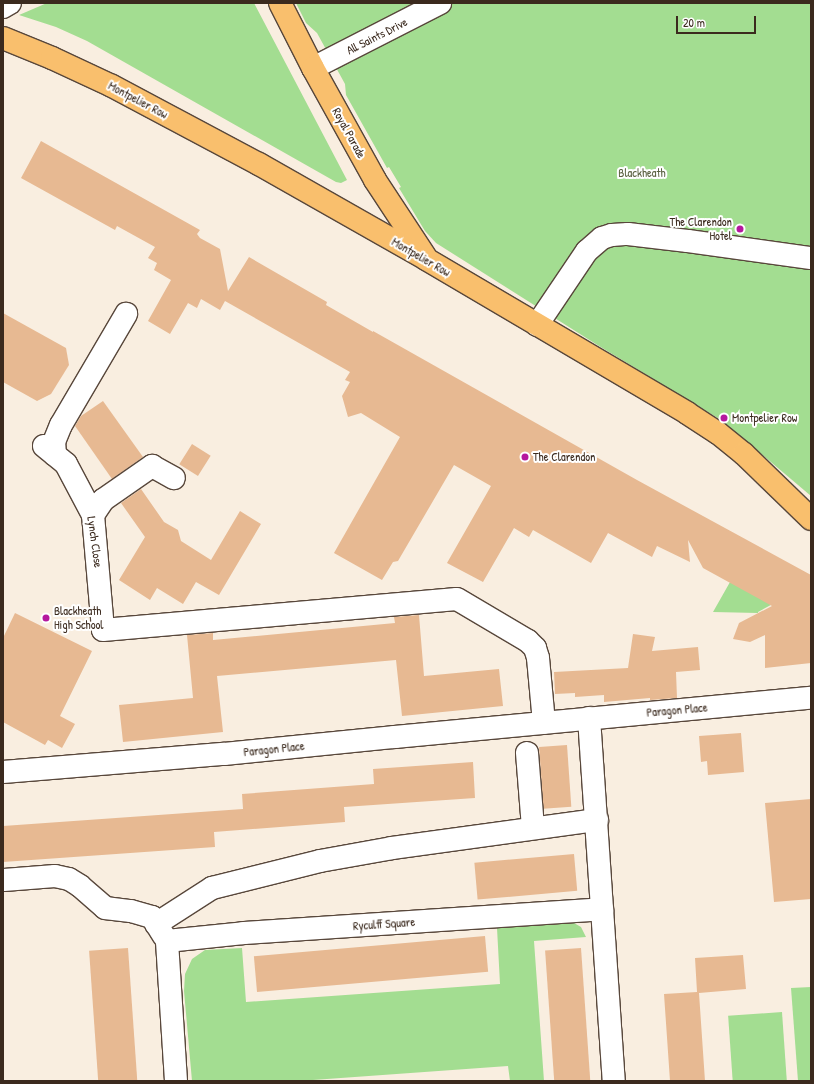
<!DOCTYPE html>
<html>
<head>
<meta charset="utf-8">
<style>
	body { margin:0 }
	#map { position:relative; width:814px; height:1084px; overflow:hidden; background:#f9eee0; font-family:"Patrick Hand",sans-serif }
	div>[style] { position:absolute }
	.green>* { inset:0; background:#a3dd91; transform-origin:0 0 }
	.building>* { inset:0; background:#e7b992; transform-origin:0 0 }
	.roads { filter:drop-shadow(1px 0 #58473b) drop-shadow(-1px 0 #58473b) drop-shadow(0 1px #58473b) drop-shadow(0 -1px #58473b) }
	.minor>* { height:22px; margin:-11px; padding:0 11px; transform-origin:11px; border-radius:11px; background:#fff }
	.major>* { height:22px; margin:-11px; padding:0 11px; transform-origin:11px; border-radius:11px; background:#f9bf6d }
	.dots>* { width:11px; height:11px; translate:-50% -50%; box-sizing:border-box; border:2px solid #fff; border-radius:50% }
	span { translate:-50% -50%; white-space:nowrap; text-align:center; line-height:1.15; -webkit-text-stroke:4px #fff; paint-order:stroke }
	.street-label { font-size:12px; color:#3b2a1e }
	.park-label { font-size:12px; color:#5a6040 }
	.poi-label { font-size:12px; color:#3b2a1e }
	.right { translate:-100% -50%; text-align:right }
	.left { translate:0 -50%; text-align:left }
	.frame { position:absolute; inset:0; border:4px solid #3b2a1e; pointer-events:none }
	.scale { position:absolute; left:676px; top:16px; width:80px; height:18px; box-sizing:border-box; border:2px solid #3b2a1e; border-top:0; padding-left:5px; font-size:12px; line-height:14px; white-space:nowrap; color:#3b2a1e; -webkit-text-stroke:3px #fff; paint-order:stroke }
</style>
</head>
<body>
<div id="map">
	<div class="green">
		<i style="clip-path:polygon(47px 3px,254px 3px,347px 180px,341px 183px,336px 182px,87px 41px,56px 27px,19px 15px)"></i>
		<i style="clip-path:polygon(296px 3px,811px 3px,811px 496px,721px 420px,599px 346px,436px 243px,425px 231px,399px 188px,401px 187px,389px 167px,387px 168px,346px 95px,345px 84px,317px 33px,306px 23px)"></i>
		<i style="clip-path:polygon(734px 575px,793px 593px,758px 612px,758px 613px,713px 612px)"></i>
		<i style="clip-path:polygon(574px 923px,581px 927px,586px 937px,534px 941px,544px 1081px,510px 1081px,508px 1066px,299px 1081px,192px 1081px,184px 991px,185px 974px,192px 959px,205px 950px,242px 948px,246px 1002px,500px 984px,497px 928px)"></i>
		<i style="clip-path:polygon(811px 987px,811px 1081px,798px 1081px,791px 988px)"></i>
		<i style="left:782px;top:1012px;width:69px;height:54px;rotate:86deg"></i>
	</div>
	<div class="building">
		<i style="clip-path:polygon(41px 141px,200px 230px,197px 234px,200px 238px,220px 249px,228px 291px,249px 257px,327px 302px,326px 305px,373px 332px,373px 331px,637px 480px,811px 575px,811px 663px,765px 668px,765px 635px,750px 642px,733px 639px,739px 623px,772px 606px,703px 568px,688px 540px,690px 562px,657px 546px,652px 557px,608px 533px,591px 563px,533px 530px,529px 537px,514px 528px,483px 582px,447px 563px,491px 486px,454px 465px,398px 561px,393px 562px,382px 580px,334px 553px,400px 437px,361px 413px,348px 417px,342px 396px,350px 382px,345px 380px,350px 372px,225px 301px,220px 310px,201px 299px,197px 308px,188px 303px,170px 334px,148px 321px,171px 280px,154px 270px,157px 263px,148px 258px,155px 247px,117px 226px,115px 230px,21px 178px)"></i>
		<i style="clip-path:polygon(3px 313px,66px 348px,69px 365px,51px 394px,37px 401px,3px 382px)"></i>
		<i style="clip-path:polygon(103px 401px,143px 457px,112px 479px,75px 426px,81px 416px)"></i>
		<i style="left:192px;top:444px;width:22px;height:24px;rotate:32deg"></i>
		<i style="clip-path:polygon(141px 489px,164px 522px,178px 530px,181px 541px,211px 560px,240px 511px,261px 524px,219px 595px,196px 582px,183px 604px,157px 588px,150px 600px,119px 580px,145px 537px,121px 503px)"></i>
		<i style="clip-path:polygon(15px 613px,92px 651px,60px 716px,75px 724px,62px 748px,48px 740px,45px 745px,3px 722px,3px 638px)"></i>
		<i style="clip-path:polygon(419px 615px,424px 676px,499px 669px,503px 706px,402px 716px,396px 660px,217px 676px,223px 732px,123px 742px,119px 705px,193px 698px,187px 635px,213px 633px,213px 640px,395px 623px,394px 617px)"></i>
		<i style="clip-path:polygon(633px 634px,655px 637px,652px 651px,698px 647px,700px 670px,676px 672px,677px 698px,650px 700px,650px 698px,604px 702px,604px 695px,575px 697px,575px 693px,555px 694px,554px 672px,628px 668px)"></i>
		<i style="clip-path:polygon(741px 733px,744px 772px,708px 775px,707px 761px,701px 762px,699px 736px)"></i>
		<i style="left:567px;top:745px;width:62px;height:28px;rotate:86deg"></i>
		<i style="clip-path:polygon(473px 762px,475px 798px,344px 807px,345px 822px,214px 832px,215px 847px,3px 862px,3px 826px,243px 809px,242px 794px,374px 784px,373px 769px)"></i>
		<i style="clip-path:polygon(811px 799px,811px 899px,774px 902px,765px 803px)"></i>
		<i style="left:574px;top:854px;width:37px;height:100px;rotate:85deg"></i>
		<i style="left:485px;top:936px;width:36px;height:232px;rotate:85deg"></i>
		<i style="left:128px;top:948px;width:133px;height:39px;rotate:86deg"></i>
		<i style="left:581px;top:948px;width:133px;height:36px;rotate:86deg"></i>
		<i style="clip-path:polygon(743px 955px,746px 989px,699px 993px,705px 1081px,670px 1081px,664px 994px,697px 992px,695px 958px)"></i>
	</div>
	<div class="roads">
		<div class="minor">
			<i style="left:3px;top:7px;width:8px;rotate:-30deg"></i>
			<i style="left:313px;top:68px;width:143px;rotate:-27.1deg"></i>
			<i style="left:537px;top:325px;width:89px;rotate:-56deg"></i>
			<i style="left:587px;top:251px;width:20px;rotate:-41deg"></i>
			<i style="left:602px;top:238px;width:10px;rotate:-17deg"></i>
			<i style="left:612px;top:235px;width:16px;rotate:-4deg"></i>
			<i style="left:628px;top:234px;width:60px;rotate:6.7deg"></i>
			<i style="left:688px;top:241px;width:124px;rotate:7.9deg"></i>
			<i style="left:44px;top:446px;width:28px;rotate:39deg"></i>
			<i style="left:66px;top:464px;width:58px;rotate:62.1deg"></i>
			<i style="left:93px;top:515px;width:115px;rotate:85deg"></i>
			<i style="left:103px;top:630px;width:355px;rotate:-5deg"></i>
			<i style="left:457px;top:599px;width:82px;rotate:30.6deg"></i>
			<i style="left:528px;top:641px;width:10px;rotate:45deg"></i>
			<i style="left:535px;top:648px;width:10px;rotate:73deg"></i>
			<i style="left:538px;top:658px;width:65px;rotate:84.7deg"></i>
			<i style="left:55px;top:455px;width:13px;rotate:-94deg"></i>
			<i style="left:54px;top:442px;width:18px;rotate:-68deg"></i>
			<i style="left:61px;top:425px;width:129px;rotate:-59.6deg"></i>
			<i style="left:93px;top:515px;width:18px;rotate:-56deg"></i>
			<i style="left:103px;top:500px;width:60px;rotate:-34.8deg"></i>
			<i style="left:152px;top:466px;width:25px;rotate:29deg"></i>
			<i style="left:589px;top:718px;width:364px;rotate:86.1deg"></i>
			<i style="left:527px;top:753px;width:75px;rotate:85.4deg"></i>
			<i style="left:3px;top:772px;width:222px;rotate:-4.7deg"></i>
			<i style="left:224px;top:754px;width:172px;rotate:-5.7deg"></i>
			<i style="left:395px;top:737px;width:418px;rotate:-5.4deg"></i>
			<i style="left:4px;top:880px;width:51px;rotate:-4.5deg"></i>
			<i style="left:55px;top:876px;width:14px;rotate:12deg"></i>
			<i style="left:69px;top:879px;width:13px;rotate:32deg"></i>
			<i style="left:80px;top:886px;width:33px;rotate:41deg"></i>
			<i style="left:105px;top:908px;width:26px;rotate:7deg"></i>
			<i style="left:131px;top:911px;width:22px;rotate:16deg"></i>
			<i style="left:152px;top:917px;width:22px;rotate:58deg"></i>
			<i style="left:156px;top:924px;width:67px;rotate:-32.7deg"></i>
			<i style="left:212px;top:888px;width:111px;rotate:-14deg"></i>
			<i style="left:320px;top:861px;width:73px;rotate:-10.2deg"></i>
			<i style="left:392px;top:848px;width:207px;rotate:-7.8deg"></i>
			<i style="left:176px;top:1081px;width:140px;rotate:-93.7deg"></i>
			<i style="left:167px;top:941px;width:77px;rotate:-5.9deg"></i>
			<i style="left:244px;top:933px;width:359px;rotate:-3.8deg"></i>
		</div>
		<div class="major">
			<i style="left:280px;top:3px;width:73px;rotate:63.1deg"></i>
			<i style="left:313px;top:68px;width:128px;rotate:61deg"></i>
			<i style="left:375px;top:180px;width:91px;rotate:56.7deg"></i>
			<i style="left:3px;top:38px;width:53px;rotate:22.2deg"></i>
			<i style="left:52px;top:58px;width:66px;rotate:25deg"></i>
			<i style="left:112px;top:86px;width:166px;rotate:28deg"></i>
			<i style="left:259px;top:164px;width:192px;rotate:29.6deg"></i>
			<i style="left:426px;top:259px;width:303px;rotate:30.5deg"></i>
			<i style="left:687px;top:413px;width:37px;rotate:33deg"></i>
			<i style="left:718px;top:433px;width:33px;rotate:39deg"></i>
			<i style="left:744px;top:454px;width:93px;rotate:44.1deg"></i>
		</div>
	</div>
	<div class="dots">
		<i style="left:740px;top:229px;background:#b5179e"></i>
		<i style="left:724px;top:418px;background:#b5179e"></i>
		<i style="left:525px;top:457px;background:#b5179e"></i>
		<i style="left:46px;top:618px;background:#b5179e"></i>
	</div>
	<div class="street-label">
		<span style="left:377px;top:36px;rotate:-27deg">All Saints Drive</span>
		<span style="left:138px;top:100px;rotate:28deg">Montpelier Row</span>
		<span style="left:349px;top:133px;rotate:61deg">Royal Parade</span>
		<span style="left:421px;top:257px;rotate:30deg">Montpelier Row</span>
		<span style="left:95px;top:542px;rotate:82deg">Lynch Close</span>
		<span style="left:677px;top:710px;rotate:-5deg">Paragon Place</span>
		<span style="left:274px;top:749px;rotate:-6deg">Paragon Place</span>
		<span style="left:384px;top:924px;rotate:-4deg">Ryculff Square</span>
	</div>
	<div class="park-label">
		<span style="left:642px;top:173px">Blackheath</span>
	</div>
	<div class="poi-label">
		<span class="right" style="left:732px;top:229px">The Clarendon<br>Hotel</span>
		<span class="left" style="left:732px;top:418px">Montpelier Row</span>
		<span class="left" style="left:533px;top:457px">The Clarendon</span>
		<span class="left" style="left:54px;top:618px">Blackheath<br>High School</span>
	</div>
	<div class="frame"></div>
	<div class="scale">20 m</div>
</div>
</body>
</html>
